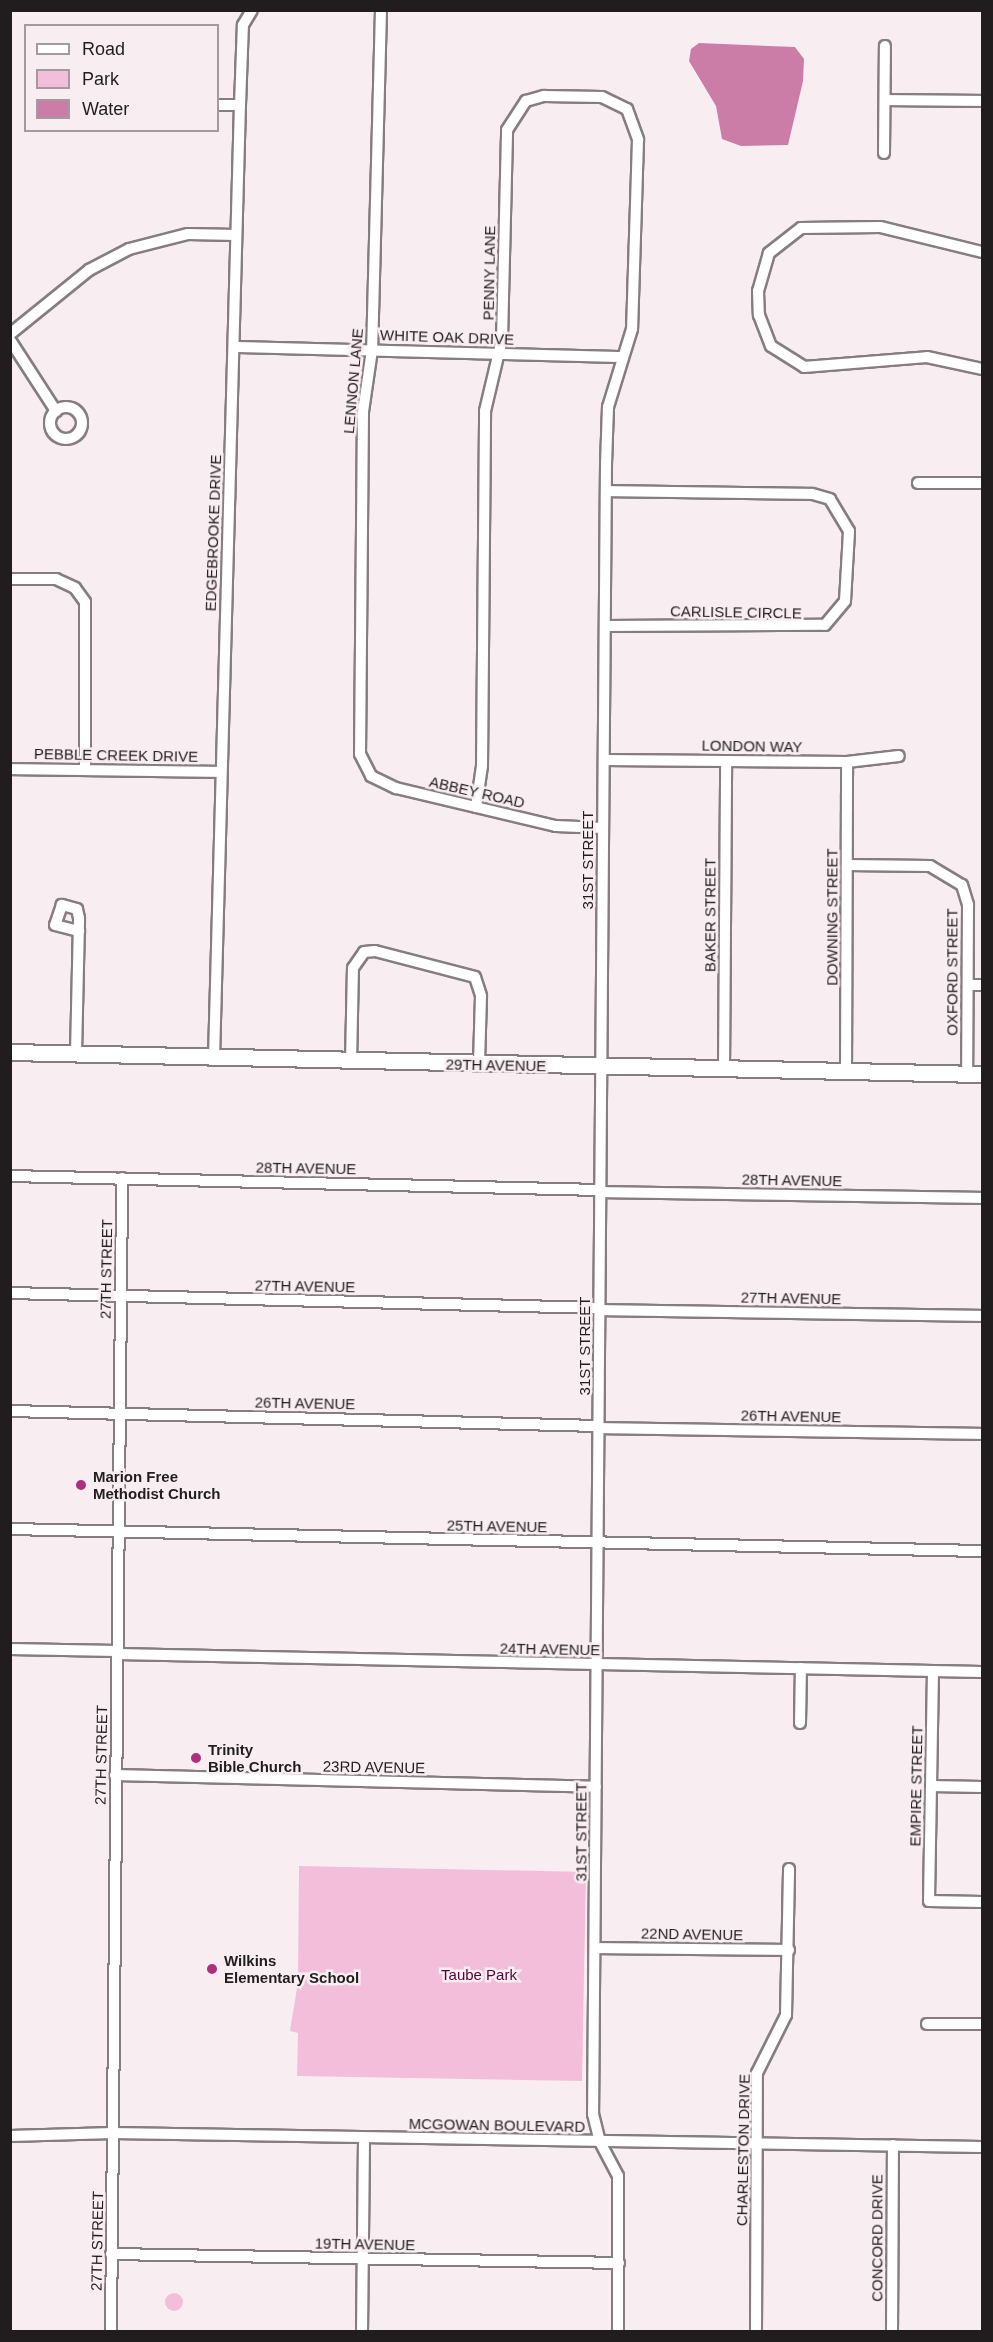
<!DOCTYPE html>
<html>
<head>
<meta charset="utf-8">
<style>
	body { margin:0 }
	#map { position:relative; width:993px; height:2342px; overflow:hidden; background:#f8eef2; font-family:Arial,sans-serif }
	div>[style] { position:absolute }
	.green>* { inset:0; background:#f3beda }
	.round { border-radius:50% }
	.water>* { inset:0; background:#cb7da8 }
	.roads { filter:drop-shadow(2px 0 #867d82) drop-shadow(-2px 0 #867d82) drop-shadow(0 2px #867d82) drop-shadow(0 -2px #867d82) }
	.street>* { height:10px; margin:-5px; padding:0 5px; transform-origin:5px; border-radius:5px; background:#fff }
	.street>.ring { margin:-5px; padding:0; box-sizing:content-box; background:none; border:10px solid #fff; border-radius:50% }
	.secondary>* { height:15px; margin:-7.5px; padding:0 7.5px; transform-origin:7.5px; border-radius:7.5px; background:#fff }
	.dots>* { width:16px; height:16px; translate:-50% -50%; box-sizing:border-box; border:3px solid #f8eef2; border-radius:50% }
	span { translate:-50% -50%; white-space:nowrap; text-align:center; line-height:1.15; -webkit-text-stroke:5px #f8eef2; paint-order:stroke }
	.street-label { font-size:15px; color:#211d1f }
	.poi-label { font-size:15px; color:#211d1f; font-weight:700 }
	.left { translate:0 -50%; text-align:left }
	.park-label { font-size:15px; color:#4e0736 }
	.frame { position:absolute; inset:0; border:12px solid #211d1f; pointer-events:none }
	.legend { position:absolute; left:24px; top:24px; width:195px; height:108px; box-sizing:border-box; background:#f8eef2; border:2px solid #a29a9e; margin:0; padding:8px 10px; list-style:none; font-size:18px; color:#211d1f }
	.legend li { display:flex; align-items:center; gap:12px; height:30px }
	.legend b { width:30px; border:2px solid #a29a9e }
</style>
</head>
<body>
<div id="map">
	<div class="green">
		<i style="clip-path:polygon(299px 1866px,586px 1872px,582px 2081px,297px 2076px,298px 2033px,290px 2031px,298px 1982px)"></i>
		<i class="round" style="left:165px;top:2293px;width:18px;height:18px"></i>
	</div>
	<div class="water">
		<i style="clip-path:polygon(699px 43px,795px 47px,804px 59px,803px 81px,788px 145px,741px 146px,722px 139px,716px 106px,689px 61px,691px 49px)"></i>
	</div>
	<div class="roads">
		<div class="street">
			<i style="left:381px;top:10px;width:340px;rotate:91.5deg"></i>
			<i style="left:372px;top:350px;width:63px;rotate:98.3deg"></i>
			<i style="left:363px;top:412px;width:342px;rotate:90.5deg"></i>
			<i style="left:360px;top:754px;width:25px;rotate:63deg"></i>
			<i style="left:371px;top:776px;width:28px;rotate:26deg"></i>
			<i style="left:396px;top:788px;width:164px;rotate:13.4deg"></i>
			<i style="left:556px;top:826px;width:47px;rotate:2.4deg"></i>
			<i style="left:885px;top:100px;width:97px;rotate:0.6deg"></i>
			<i style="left:218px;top:105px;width:22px"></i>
			<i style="left:884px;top:153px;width:107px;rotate:-89.5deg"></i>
			<i style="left:982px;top:252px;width:105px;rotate:-166.2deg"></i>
			<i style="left:880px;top:227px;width:79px;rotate:179.3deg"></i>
			<i style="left:801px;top:228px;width:41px;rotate:142deg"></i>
			<i style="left:769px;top:253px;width:40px;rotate:106deg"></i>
			<i style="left:758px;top:291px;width:24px;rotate:88deg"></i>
			<i style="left:759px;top:315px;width:33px;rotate:69deg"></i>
			<i style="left:771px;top:346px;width:39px;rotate:32deg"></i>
			<i style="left:804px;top:367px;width:123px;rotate:-4.6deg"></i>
			<i style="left:927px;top:357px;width:56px;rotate:12.3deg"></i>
			<i style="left:10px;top:334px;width:102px;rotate:-39deg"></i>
			<i style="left:89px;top:270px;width:45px;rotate:-27.7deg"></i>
			<i style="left:129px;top:249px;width:61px;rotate:-14.3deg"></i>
			<i style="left:188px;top:234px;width:48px;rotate:1.2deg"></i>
			<i style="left:10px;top:340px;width:85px;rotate:57.1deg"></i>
			<i style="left:234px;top:347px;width:389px;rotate:1.5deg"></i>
			<i class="ring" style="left:50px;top:407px;width:22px;height:22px"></i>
			<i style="left:918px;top:483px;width:64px"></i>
			<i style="left:10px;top:579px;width:46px"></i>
			<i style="left:56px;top:579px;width:21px;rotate:25deg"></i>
			<i style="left:75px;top:588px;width:17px;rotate:54deg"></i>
			<i style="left:85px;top:602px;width:168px;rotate:90deg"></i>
			<i style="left:605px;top:626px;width:220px;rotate:-0.3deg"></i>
			<i style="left:825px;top:625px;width:31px;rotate:-50deg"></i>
			<i style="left:845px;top:601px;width:70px;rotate:-86.7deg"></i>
			<i style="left:849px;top:531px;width:37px;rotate:-121deg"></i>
			<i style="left:830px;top:499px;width:19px;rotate:-164deg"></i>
			<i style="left:812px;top:494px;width:206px;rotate:-179.2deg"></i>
			<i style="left:604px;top:760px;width:243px;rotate:0.5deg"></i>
			<i style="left:847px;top:762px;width:52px;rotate:-6.6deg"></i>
			<i style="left:10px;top:769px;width:211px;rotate:0.8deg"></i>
			<i style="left:476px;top:807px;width:41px;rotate:-81.7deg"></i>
			<i style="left:482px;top:766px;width:355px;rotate:-89.5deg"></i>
			<i style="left:485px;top:411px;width:74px;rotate:-76.7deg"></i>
			<i style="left:502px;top:339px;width:209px;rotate:-88.6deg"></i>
			<i style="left:507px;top:130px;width:35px;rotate:-57deg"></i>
			<i style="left:526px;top:101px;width:19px;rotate:-16deg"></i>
			<i style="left:544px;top:96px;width:58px;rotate:1deg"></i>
			<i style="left:602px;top:97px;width:28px;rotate:26deg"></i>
			<i style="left:627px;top:109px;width:33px;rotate:70deg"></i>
			<i style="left:638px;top:140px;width:189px;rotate:91.8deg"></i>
			<i style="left:632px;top:329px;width:82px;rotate:107.1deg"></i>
			<i style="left:608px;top:407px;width:58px;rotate:92deg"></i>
			<i style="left:606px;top:465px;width:1649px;rotate:90.45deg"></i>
			<i style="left:593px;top:2114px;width:29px;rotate:76deg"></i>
			<i style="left:600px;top:2142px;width:38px;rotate:62deg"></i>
			<i style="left:618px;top:2176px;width:156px;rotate:90deg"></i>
			<i style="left:847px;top:865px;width:83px;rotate:0.7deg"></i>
			<i style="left:930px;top:866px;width:37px;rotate:31deg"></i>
			<i style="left:962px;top:885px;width:21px;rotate:73deg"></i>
			<i style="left:968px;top:905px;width:169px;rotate:90.3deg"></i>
			<i style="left:968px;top:985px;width:14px"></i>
			<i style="left:76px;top:1054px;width:136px;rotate:-88.7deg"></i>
			<i style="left:79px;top:918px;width:9px;rotate:-103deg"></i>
			<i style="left:77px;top:909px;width:16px;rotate:-165deg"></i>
			<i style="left:62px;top:905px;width:21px;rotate:109deg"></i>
			<i style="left:55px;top:925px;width:25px;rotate:14deg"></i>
			<i style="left:214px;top:1058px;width:953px;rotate:-88.44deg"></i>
			<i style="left:240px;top:105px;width:80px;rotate:-87.9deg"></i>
			<i style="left:243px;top:25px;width:17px;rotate:-59deg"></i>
			<i style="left:351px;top:1062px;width:94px;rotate:-88.8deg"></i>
			<i style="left:353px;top:968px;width:19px;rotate:-55deg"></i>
			<i style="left:364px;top:952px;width:11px;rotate:-5deg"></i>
			<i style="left:375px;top:951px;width:103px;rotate:14.6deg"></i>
			<i style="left:475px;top:977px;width:20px;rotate:72deg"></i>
			<i style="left:481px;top:996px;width:69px;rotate:91.7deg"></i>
			<i style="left:724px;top:1070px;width:309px;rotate:-89.6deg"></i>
			<i style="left:846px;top:1072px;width:310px;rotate:-89.8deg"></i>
			<i style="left:10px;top:1176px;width:591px;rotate:1.36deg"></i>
			<i style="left:601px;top:1192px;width:381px;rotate:0.9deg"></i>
			<i style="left:10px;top:1293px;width:590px;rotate:1.46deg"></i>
			<i style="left:600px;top:1310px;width:382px;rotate:0.9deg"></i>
			<i style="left:10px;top:1411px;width:589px;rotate:1.46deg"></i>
			<i style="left:599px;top:1428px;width:383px;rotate:0.9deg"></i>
			<i style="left:10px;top:1529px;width:972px;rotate:1.3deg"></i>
			<i style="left:10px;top:1649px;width:107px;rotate:1.1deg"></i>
			<i style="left:117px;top:1654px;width:865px;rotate:1.19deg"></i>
			<i style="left:933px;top:1671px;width:230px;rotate:91deg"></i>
			<i style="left:929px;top:1901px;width:53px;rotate:1.1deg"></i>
			<i style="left:800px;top:1723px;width:55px;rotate:-89deg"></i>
			<i style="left:115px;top:1775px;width:481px;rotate:1.4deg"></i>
			<i style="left:931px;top:1786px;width:51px;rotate:1.1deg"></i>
			<i style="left:595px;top:1948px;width:194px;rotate:0.6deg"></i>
			<i style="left:927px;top:2024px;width:55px"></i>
			<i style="left:10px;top:2136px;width:103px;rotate:-1.7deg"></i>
			<i style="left:113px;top:2133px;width:869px;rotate:0.92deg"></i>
			<i style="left:111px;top:2254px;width:508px;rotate:1.01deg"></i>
			<i style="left:111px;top:2332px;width:1154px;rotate:-89.45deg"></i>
			<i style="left:362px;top:2332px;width:194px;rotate:-89.4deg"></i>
			<i style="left:756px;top:2332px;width:259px;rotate:-89.8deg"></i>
			<i style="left:757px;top:2073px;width:65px;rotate:-63.4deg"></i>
			<i style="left:786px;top:2015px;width:146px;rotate:-88.8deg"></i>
			<i style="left:892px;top:2332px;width:187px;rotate:-89.7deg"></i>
		</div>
		<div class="secondary">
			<i style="left:10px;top:1052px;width:972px;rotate:1.3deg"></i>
		</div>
	</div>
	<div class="dots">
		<i style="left:81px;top:1485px;background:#ad2f7e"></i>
		<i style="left:196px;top:1758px;background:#ad2f7e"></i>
		<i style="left:212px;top:1969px;background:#ad2f7e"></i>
	</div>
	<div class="street-label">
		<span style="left:489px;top:273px;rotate:-89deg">PENNY LANE</span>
		<span style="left:447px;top:337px;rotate:2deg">WHITE OAK DRIVE</span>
		<span style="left:353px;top:381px;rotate:-85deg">LENNON LANE</span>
		<span style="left:213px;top:533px;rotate:-88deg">EDGEBROOKE DRIVE</span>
		<span style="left:736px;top:612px;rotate:1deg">CARLISLE CIRCLE</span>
		<span style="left:752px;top:746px;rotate:1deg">LONDON WAY</span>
		<span style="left:116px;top:755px;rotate:1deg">PEBBLE CREEK DRIVE</span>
		<span style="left:477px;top:792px;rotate:13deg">ABBEY ROAD</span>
		<span style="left:588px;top:860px;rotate:-90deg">31ST STREET</span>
		<span style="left:710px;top:915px;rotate:-90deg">BAKER STREET</span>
		<span style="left:832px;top:917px;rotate:-90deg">DOWNING STREET</span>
		<span style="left:952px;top:972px;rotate:-90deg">OXFORD STREET</span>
		<span style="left:496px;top:1065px;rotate:1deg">29TH AVENUE</span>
		<span style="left:306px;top:1168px;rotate:1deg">28TH AVENUE</span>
		<span style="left:792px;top:1180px;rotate:1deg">28TH AVENUE</span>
		<span style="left:106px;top:1269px;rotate:-89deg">27TH STREET</span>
		<span style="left:305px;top:1286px;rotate:1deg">27TH AVENUE</span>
		<span style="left:791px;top:1298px;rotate:1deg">27TH AVENUE</span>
		<span style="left:585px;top:1346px;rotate:-90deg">31ST STREET</span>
		<span style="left:305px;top:1403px;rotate:1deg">26TH AVENUE</span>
		<span style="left:791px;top:1416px;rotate:1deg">26TH AVENUE</span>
		<span style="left:497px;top:1526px;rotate:1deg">25TH AVENUE</span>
		<span style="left:550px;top:1649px;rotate:1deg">24TH AVENUE</span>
		<span style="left:101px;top:1755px;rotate:-89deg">27TH STREET</span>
		<span style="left:374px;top:1767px;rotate:1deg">23RD AVENUE</span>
		<span style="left:916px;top:1786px;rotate:-89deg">EMPIRE STREET</span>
		<span style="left:581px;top:1832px;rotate:-90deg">31ST STREET</span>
		<span style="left:692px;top:1934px;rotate:1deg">22ND AVENUE</span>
		<span style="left:497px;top:2125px;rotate:1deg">MCGOWAN BOULEVARD</span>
		<span style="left:743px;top:2150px;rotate:-89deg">CHARLESTON DRIVE</span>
		<span style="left:877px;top:2238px;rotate:-90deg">CONCORD DRIVE</span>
		<span style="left:97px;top:2241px;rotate:-89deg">27TH STREET</span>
		<span style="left:365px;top:2244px;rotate:1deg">19TH AVENUE</span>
	</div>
	<div class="poi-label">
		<span class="left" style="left:93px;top:1485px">Marion Free<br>Methodist Church</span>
		<span class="left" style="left:208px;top:1758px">Trinity<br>Bible Church</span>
		<span class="left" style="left:224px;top:1969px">Wilkins<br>Elementary School</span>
	</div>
	<div class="park-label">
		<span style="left:479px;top:1975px">Taube Park</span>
	</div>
	<div class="frame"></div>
	<ul class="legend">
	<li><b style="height:8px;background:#fff"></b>Road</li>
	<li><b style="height:16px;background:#f3beda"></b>Park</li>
	<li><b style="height:16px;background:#cb7da8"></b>Water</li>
	</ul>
</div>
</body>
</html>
